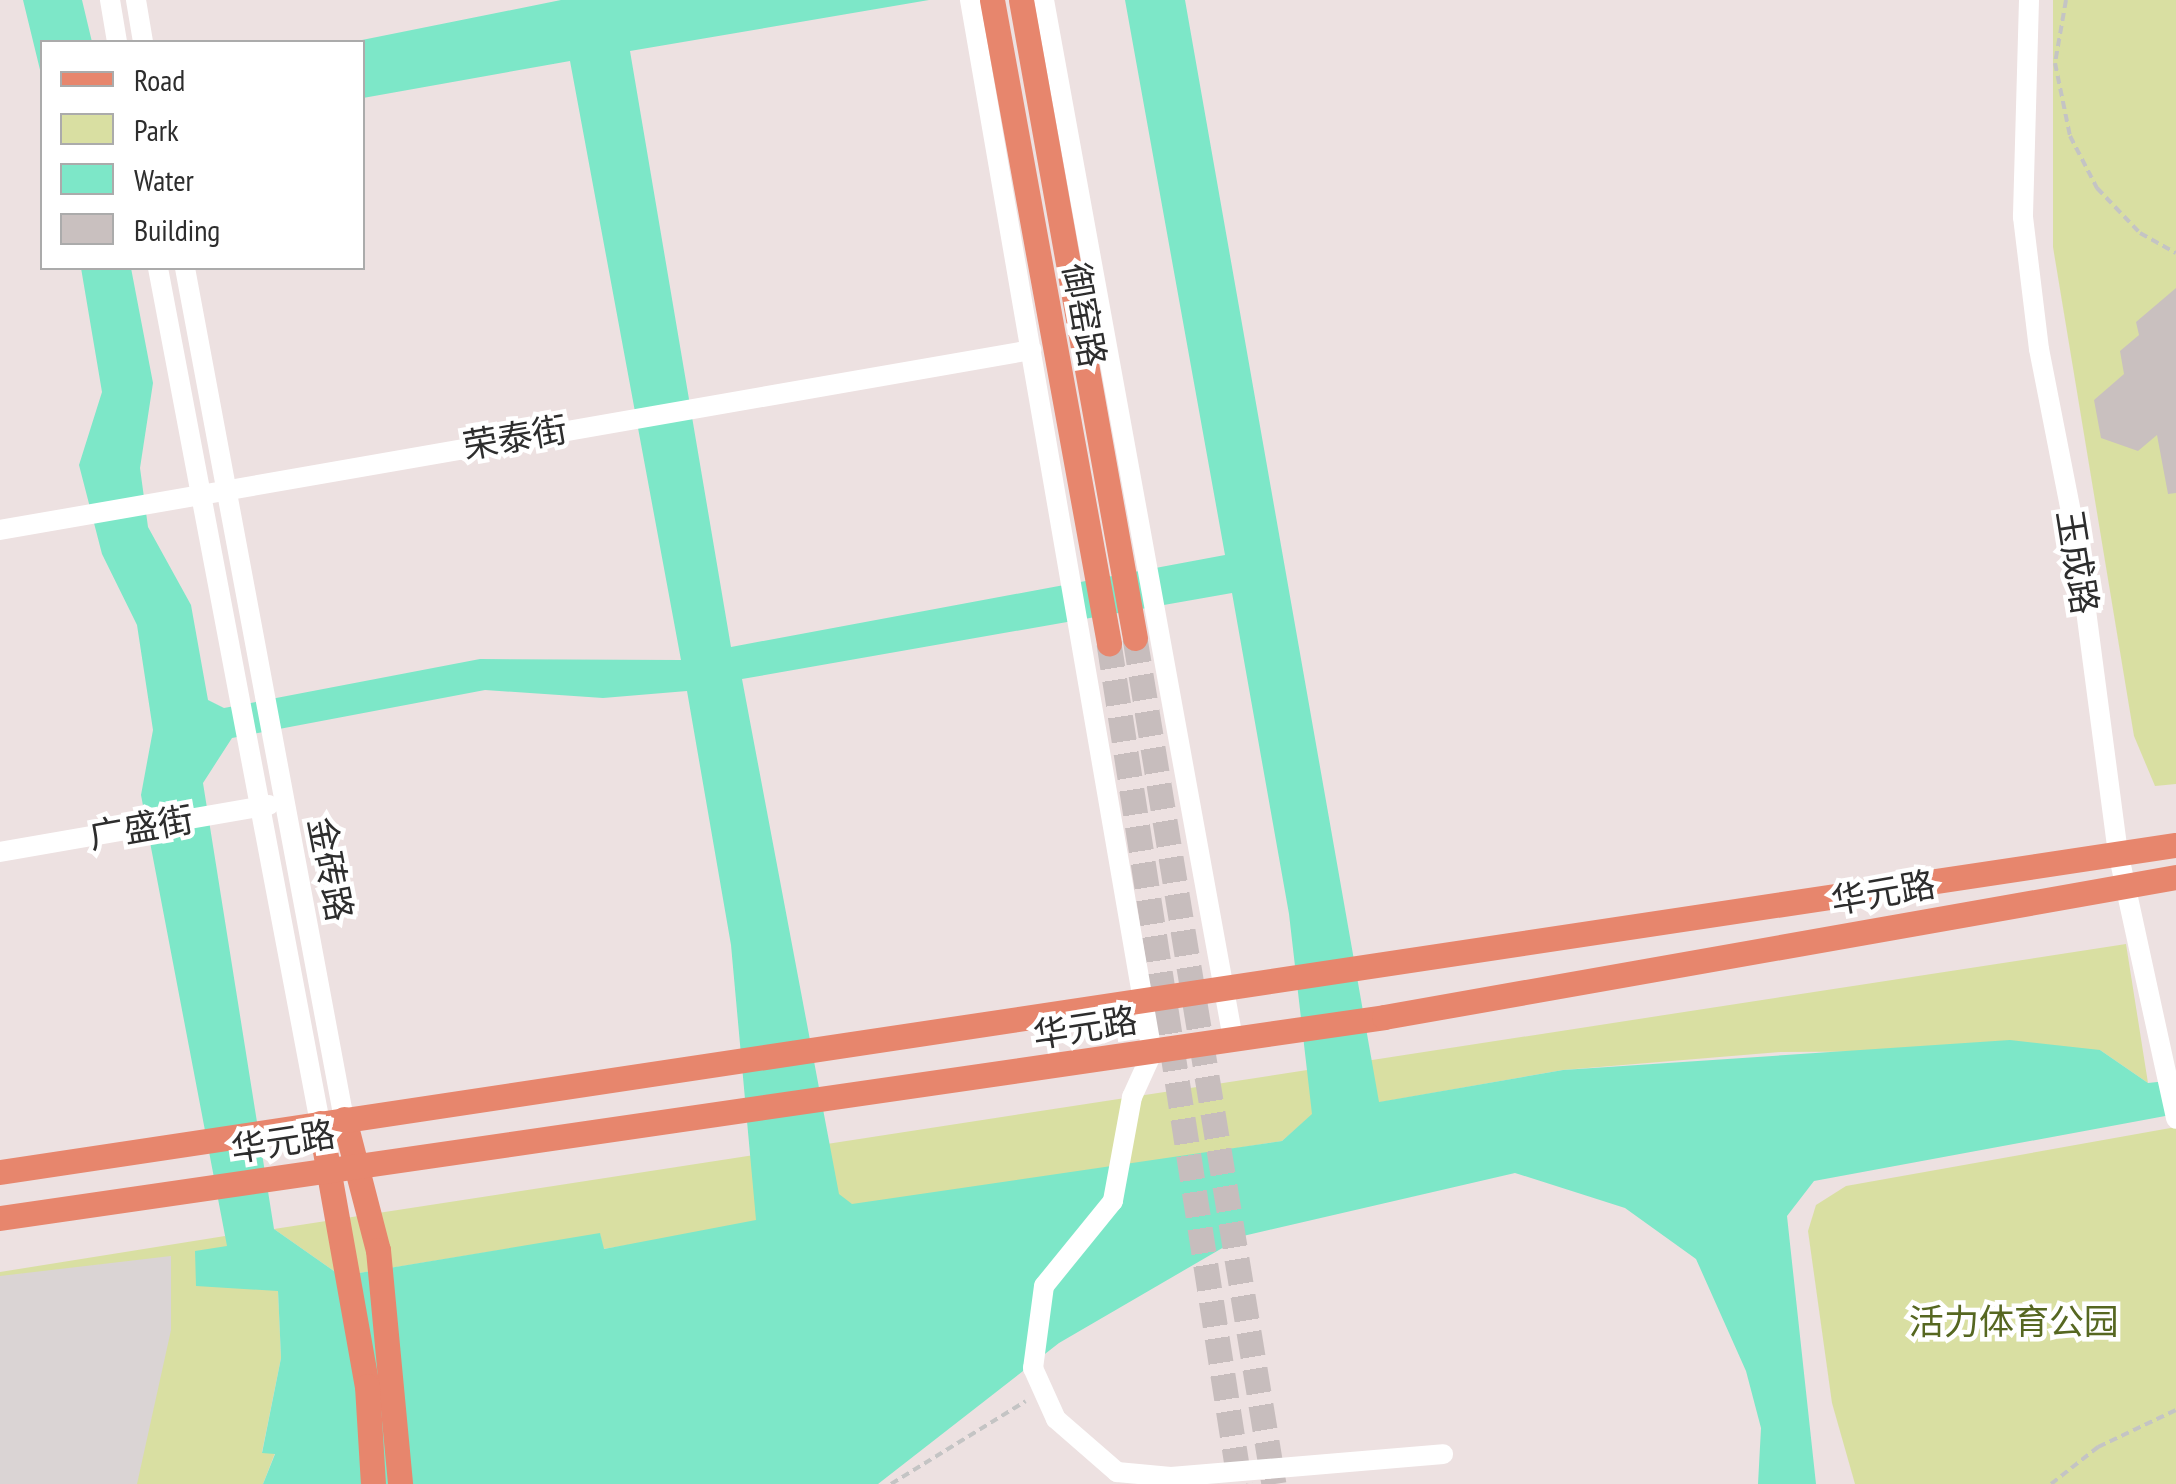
<!DOCTYPE html>
<html>
<head>
<meta charset="utf-8">
<style>
	body { margin:0 }
	#map { position:relative; width:2176px; height:1484px; overflow:hidden; background:#ede1e1; font-family:"PT Sans Narrow","Noto Sans SC",sans-serif }
	div>[style] { position:absolute }
	.green>* { inset:0; background:#d9dfa2 }
	.plaza>* { inset:0; background:#dad4d4 }
	.water>* { inset:0; background:#7de7c8 }
	.building>* { inset:0; background:#c9c0bf }
	.major-tunnel>* { height:25px; margin-top:-12.5px; transform-origin:0; background:repeating-linear-gradient(90deg,#c7bdbd 0 25px,transparent 0 37px) }
	.path>* { height:4px; margin-top:-2px; transform-origin:0; background:repeating-linear-gradient(90deg,#c4c4c4 0 8px,transparent 0 13px) }
	.minor>* { height:20px; margin:-10px; padding:0 10px; transform-origin:10px; border-radius:10px; background:#fff }
	.major>* { height:25px; margin:-12.5px; padding:0 12.5px; transform-origin:12.5px; border-radius:12.5px; background:#e7866d }
	span { translate:-50% -50%; white-space:nowrap; text-align:center; line-height:1.15; -webkit-text-stroke:9px #fff; paint-order:stroke }
	.street-label { font-size:35px; color:#2d2d2d }
	.park-label { font-size:35px; color:#566721 }
	.legend { position:absolute; left:40px; top:40px; width:325px; height:230px; box-sizing:border-box; background:#fff; border:2px solid #ababab; margin:0; padding:12px 18px; list-style:none; font-size:30px; color:#2d2d2d }
	.legend li { display:flex; align-items:center; gap:20px; height:50px }
	.legend b { width:50px; border:2px solid #ababab }
</style>
</head>
<body>
<div id="map">
	<div class="green">
		<i style="clip-path:polygon(2053px 0,2176px 0,2176px 784px,2155px 786px,2134px 736px,2053px 247px)"></i>
		<i style="clip-path:polygon(2126px 944px,2148px 1083px,2100px 1050px,1780px 1052px,1563px 1070px,1313px 1114px,1282px 1141px,603px 1249px,600px 1234px,341px 1276px,274px 1229px)"></i>
		<i style="clip-path:polygon(2176px 1127px,2176px 1484px,1855px 1484px,1832px 1403px,1808px 1231px,1816px 1205px,1846px 1186px)"></i>
		<i style="clip-path:polygon(225px 1236px,278px 1290px,281px 1358px,262px 1452px,275px 1453px,263px 1484px,0 1484px,0 1272px)"></i>
	</div>
	<div class="plaza">
		<i style="clip-path:polygon(171px 1256px,171px 1330px,137px 1484px,0 1484px,0 1276px)"></i>
	</div>
	<div class="water">
		<i style="clip-path:polygon(23px 0,82px 0,92px 42px,42px 42px,42px 78px)"></i>
		<i style="clip-path:polygon(evenodd,561px 0,929px 0,630px 51px,731px 647px,1225px 555px,1125px 0,1185px 0,1379px 1102px,1563px 1070px,2010px 1040px,2100px 1050px,2148px 1083px,2176px 1080px,2176px 1114px,1814px 1181px,1787px 1216px,1816px 1484px,1758px 1484px,1761px 1428px,1746px 1371px,1696px 1259px,1625px 1208px,1515px 1173px,1243px 1236px,1059px 1343px,878px 1484px,263px 1484px,275px 1454px,262px 1453px,281px 1358px,278px 1291px,196px 1286px,195px 1251px,227px 1246px,141px 795px,153px 730px,137px 625px,102px 554px,79px 465px,102px 392px,81px 268px,131px 268px,153px 383px,140px 468px,148px 527px,191px 605px,208px 700px,224px 708px,480px 659px,681px 660px,570px 61px,363px 98px,362px 42px,352px 42px,561px 0,1232px 593px,1289px 914px,1312px 1114px,1282px 1141px,852px 1204px,839px 1194px,742px 679px,1232px 593px,561px 0,485px 690px,603px 698px,687px 691px,731px 945px,756px 1220px,604px 1249px,600px 1233px,341px 1276px,274px 1229px,203px 783px,232px 738px,485px 690px)"></i>
	</div>
	<div class="building">
		<i style="clip-path:polygon(2176px 288px,2176px 493px,2168px 494px,2157px 435px,2138px 451px,2101px 438px,2094px 400px,2124px 374px,2120px 351px,2139px 335px,2136px 322px)"></i>
	</div>
	<div class="major-tunnel">
		<i style="left:1135px;top:638px;width:857px;rotate:80.67deg"></i>
		<i style="left:1109px;top:643px;width:851px;rotate:81.15deg"></i>
	</div>
	<div class="path">
		<i style="left:2066px;top:0;width:64px;rotate:99.9deg"></i>
		<i style="left:2055px;top:63px;width:75px;rotate:78.4deg"></i>
		<i style="left:2070px;top:136px;width:59px;rotate:62.6deg"></i>
		<i style="left:2097px;top:188px;width:62px;rotate:46.3deg"></i>
		<i style="left:2140px;top:233px;width:41px;rotate:29.1deg"></i>
		<i style="left:891px;top:1484px;width:158px;rotate:-31.6deg"></i>
		<i style="left:2051px;top:1484px;width:60px;rotate:-38.2deg"></i>
		<i style="left:2098px;top:1447px;width:86px;rotate:-25.4deg"></i>
	</div>
	<div class="minor">
		<i style="left:110px;top:0;width:43px;rotate:80.5deg"></i>
		<i style="left:136px;top:0;width:43px;rotate:80.5deg"></i>
		<i style="left:970px;top:0;width:1069px;rotate:80.19deg"></i>
		<i style="left:1152px;top:1053px;width:48px;rotate:114.4deg"></i>
		<i style="left:1132px;top:1097px;width:106px;rotate:100.4deg"></i>
		<i style="left:1113px;top:1201px;width:109px;rotate:129.1deg"></i>
		<i style="left:1044px;top:1286px;width:83px;rotate:97.6deg"></i>
		<i style="left:1033px;top:1368px;width:56px;rotate:65.7deg"></i>
		<i style="left:1056px;top:1419px;width:81px;rotate:41deg"></i>
		<i style="left:1117px;top:1472px;width:54px;rotate:5.3deg"></i>
		<i style="left:1171px;top:1477px;width:273px;rotate:-4.8deg"></i>
		<i style="left:1044px;top:0;width:1056px;rotate:79.69deg"></i>
		<i style="left:2029px;top:0;width:217px;rotate:91.6deg"></i>
		<i style="left:2023px;top:217px;width:133px;rotate:83.1deg"></i>
		<i style="left:2039px;top:349px;width:197px;rotate:78.9deg"></i>
		<i style="left:2077px;top:542px;width:313px;rotate:82.5deg"></i>
		<i style="left:2118px;top:852px;width:273px;rotate:77.7deg"></i>
		<i style="left:158px;top:268px;width:870px;rotate:79.27deg"></i>
		<i style="left:185px;top:268px;width:866px;rotate:79.42deg"></i>
		<i style="left:0;top:530px;width:1047px;rotate:-9.9deg"></i>
		<i style="left:0;top:852px;width:273px;rotate:-9.9deg"></i>
	</div>
	<div class="major">
		<i style="left:992px;top:0;width:654px;rotate:79.69deg"></i>
		<i style="left:1021px;top:0;width:648px;rotate:79.87deg"></i>
		<i style="left:344px;top:1119px;width:135px;rotate:75.5deg"></i>
		<i style="left:378px;top:1250px;width:235px;rotate:84.6deg"></i>
		<i style="left:320px;top:1123px;width:267px;rotate:79.9deg"></i>
		<i style="left:367px;top:1386px;width:98px;rotate:86.5deg"></i>
		<i style="left:0;top:1172px;width:2200px;rotate:-8.55deg"></i>
		<i style="left:0;top:1218px;width:1399px;rotate:-8.26deg"></i>
		<i style="left:1384px;top:1017px;width:804px;rotate:-10.02deg"></i>
	</div>
	<div class="street-label">
		<span style="left:1085px;top:315px;rotate:80deg">御窑路</span>
		<span style="left:515px;top:437px;rotate:-10deg">荣泰街</span>
		<span style="left:2078px;top:562px;rotate:81deg">玉成路</span>
		<span style="left:141px;top:827px;rotate:-10deg">广盛街</span>
		<span style="left:331px;top:869px;rotate:79deg">金砖路</span>
		<span style="left:1883px;top:892px;rotate:-10deg">华元路</span>
		<span style="left:1085px;top:1027px;rotate:-9deg">华元路</span>
		<span style="left:283px;top:1141px;rotate:-9deg">华元路</span>
	</div>
	<div class="park-label">
		<span style="left:2014px;top:1321px">活力体育公园</span>
	</div>
	<ul class="legend">
	<li><b style="height:12px;background:#e7866d"></b>Road</li>
	<li><b style="height:28px;background:#d9dfa2"></b>Park</li>
	<li><b style="height:28px;background:#7de7c8"></b>Water</li>
	<li><b style="height:28px;background:#c9c0bf"></b>Building</li>
	</ul>
</div>
</body>
</html>
